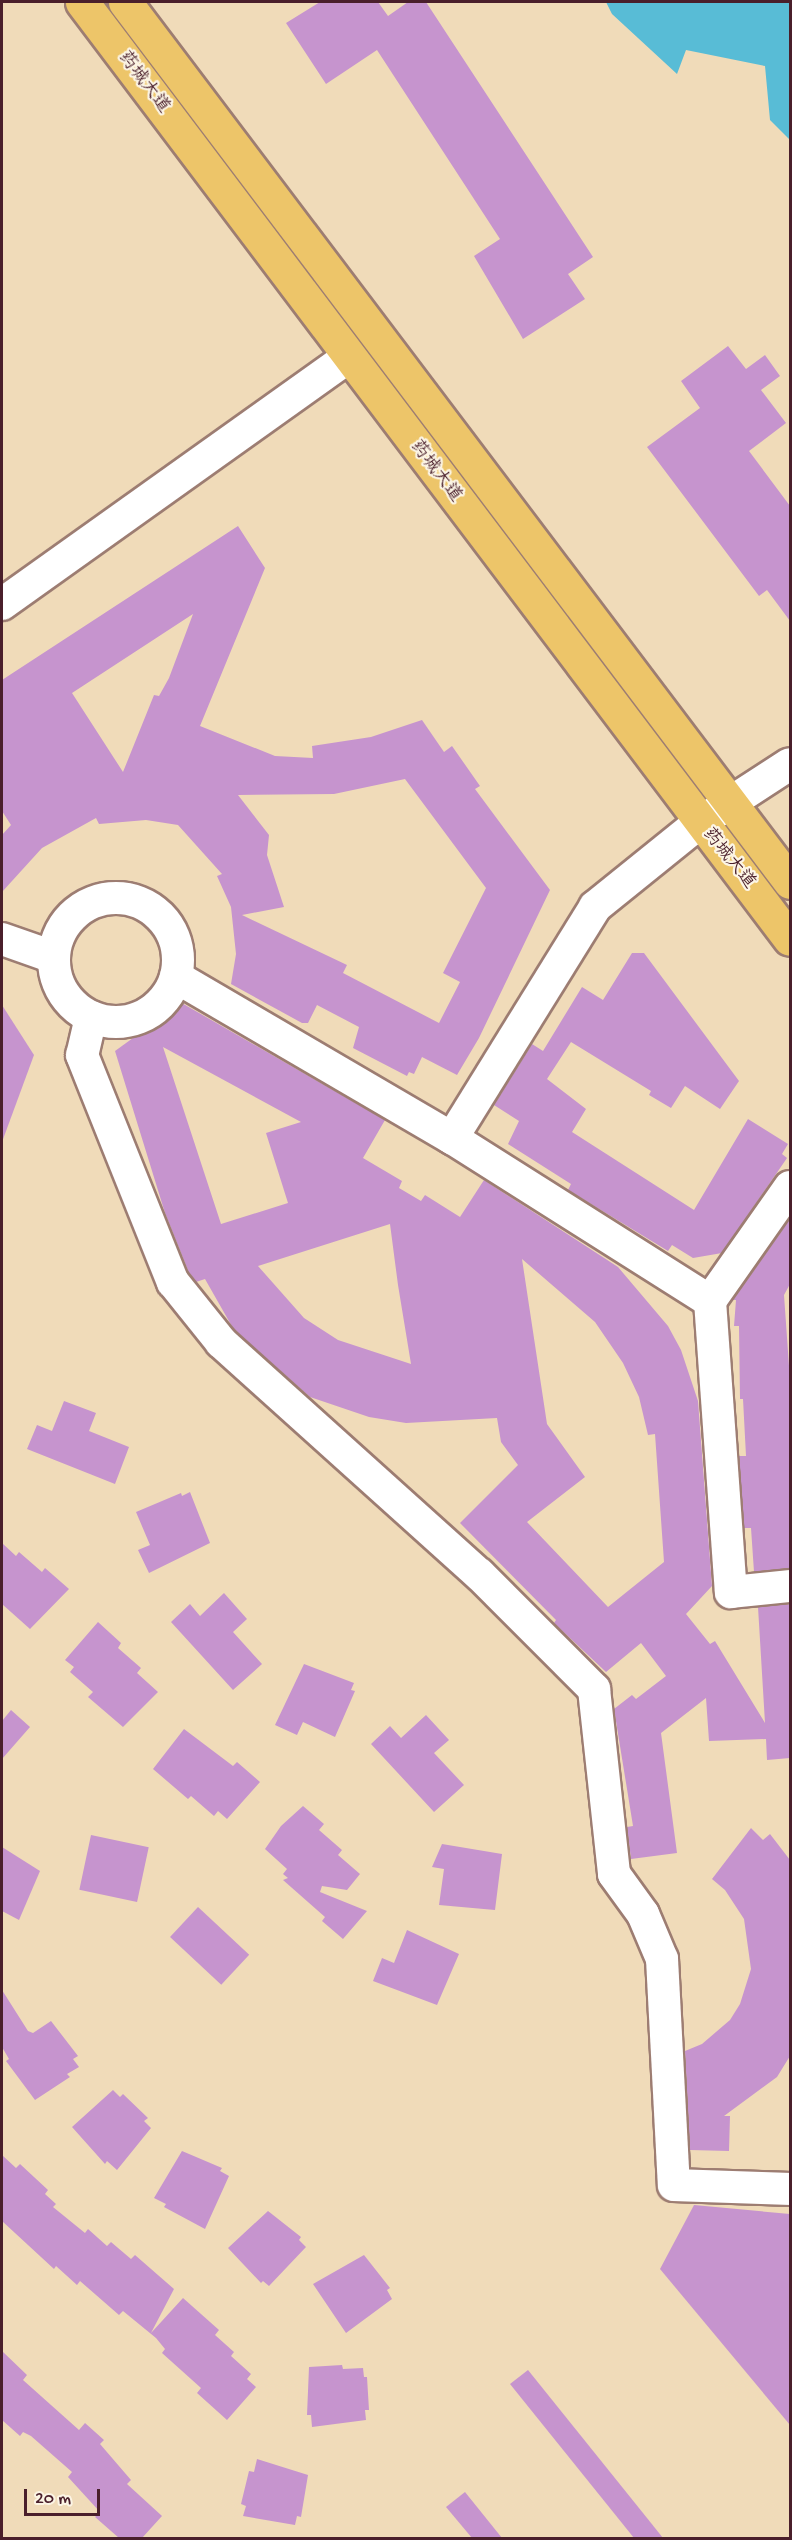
<!DOCTYPE html>
<html>
<head>
<meta charset="utf-8">
<style>
	body { margin:0 }
	#map { position:relative; width:792px; height:2540px; overflow:hidden; background:#f0dbb9; font-family:"Gochi Hand","LXGW WenKai TC",sans-serif }
	div>[style] { position:absolute }
	.water>* { inset:0; background:#58bcd6 }
	.building>* { inset:0; background:#c694ce; transform-origin:0 0 }
	.roads { filter:drop-shadow(2px 0 #9d7d72) drop-shadow(-2px 0 #9d7d72) drop-shadow(0 2px #9d7d72) drop-shadow(0 -2px #9d7d72) }
	.minor>* { height:32px; margin:-16px; padding:0 16px; transform-origin:16px; border-radius:16px; background:#fff }
	.minor>.ring { margin:-16px; padding:0; box-sizing:content-box; background:none; border:32px solid #fff; border-radius:50% }
	.major>* { height:33px; margin:-16.5px; padding:0 16.5px; transform-origin:16.5px; border-radius:16.5px; background:#edc569 }
	span { translate:-50% -50%; white-space:nowrap; text-align:center; line-height:1.15; -webkit-text-stroke:4.5px #fcf5e5; paint-order:stroke }
	.street-label { font-size:18px; color:#4a1f2b }
	.frame { position:absolute; inset:0; border:3px solid #4a1f2b; pointer-events:none }
	.scale { position:absolute; left:24px; top:2489px; width:76px; height:27px; box-sizing:border-box; border:3px solid #4a1f2b; border-top:0; padding-left:8px; font-size:18px; line-height:21px; white-space:nowrap; color:#4a1f2b; -webkit-text-stroke:4px #fcf5e5; paint-order:stroke }
</style>
</head>
<body>
<div id="map">
	<div class="water">
		<i style="clip-path:polygon(606px 2px,790px 2px,790px 140px,770px 120px,765px 66px,686px 50px,677px 74px,612px 14px)"></i>
	</div>
	<div class="building">
		<i style="clip-path:polygon(320px 2px,378px 2px,388px 16px,408px 2px,426px 2px,593px 257px,568px 274px,585px 299px,523px 339px,474px 256px,500px 239px,377px 50px,326px 84px,286px 23px)"></i>
		<i style="clip-path:polygon(728px 346px,746px 369px,765px 355px,780px 376px,761px 390px,786px 423px,749px 451px,790px 506px,790px 621px,767px 590px,759px 596px,647px 447px,700px 408px,681px 381px)"></i>
		<i style="clip-path:polygon(evenodd,238px 526px,265px 568px,200px 726px,275px 756px,313px 758px,312px 746px,371px 737px,422px 720px,444px 752px,452px 746px,480px 786px,475px 789px,550px 890px,479px 1038px,457px 1075px,422px 1057px,414px 1074px,409px 1072px,407px 1076px,353px 1048px,359px 1027px,317px 1005px,308px 1023px,302px 1023px,231px 984px,236px 954px,231px 907px,217px 876px,222px 874px,178px 825px,146px 820px,99px 824px,96px 818px,42px 848px,2px 892px,2px 835px,11px 825px,2px 811px,2px 680px,238px 526px,193px 614px,169px 678px,159px 696px,154px 695px,123px 772px,72px 693px,193px 614px,238px 526px,405px 779px,486px 888px,443px 973px,460px 982px,439px 1023px,343px 973px,347px 965px,242px 915px,284px 907px,267px 855px,269px 835px,238px 795px,334px 794px,405px 779px)"></i>
		<i style="clip-path:polygon(632px 953px,644px 953px,739px 1081px,720px 1109px,685px 1086px,671px 1108px,649px 1095px,651px 1091px,571px 1042px,547px 1079px,586px 1109px,572px 1132px,694px 1210px,748px 1119px,788px 1144px,782px 1154px,787px 1158px,722px 1253px,693px 1258px,672px 1245px,668px 1251px,568px 1190px,571px 1184px,508px 1144px,519px 1121px,494px 1105px,532px 1044px,543px 1051px,582px 987px,603px 1000px)"></i>
		<i style="clip-path:polygon(evenodd,180px 1002px,385px 1120px,363px 1158px,402px 1181px,399px 1188px,421px 1201px,425px 1195px,460px 1217px,484px 1180px,618px 1267px,668px 1326px,681px 1350px,698px 1401px,712px 1586px,686px 1614px,710px 1644px,715px 1641px,765px 1723px,758px 1607px,790px 1604px,790px 1758px,767px 1760px,766px 1739px,709px 1741px,706px 1698px,661px 1733px,677px 1853px,631px 1859px,627px 1827px,633px 1826px,614px 1709px,632px 1695px,636px 1699px,666px 1676px,641px 1643px,606px 1672px,554px 1623px,556px 1620px,460px 1523px,518px 1465px,501px 1442px,497px 1418px,406px 1423px,369px 1417px,310px 1397px,234px 1330px,205px 1279px,196px 1282px,189px 1273px,165px 1213px,115px 1051px,133px 1038px,131px 1035px,180px 1002px,163px 1047px,301px 1122px,266px 1133px,288px 1203px,221px 1224px,163px 1047px,180px 1002px,390px 1224px,398px 1285px,411px 1364px,338px 1340px,304px 1318px,258px 1266px,390px 1224px,180px 1002px,522px 1259px,595px 1322px,623px 1363px,639px 1397px,648px 1435px,655px 1434px,664px 1562px,608px 1607px,527px 1522px,585px 1477px,547px 1424px,522px 1259px)"></i>
		<i style="clip-path:polygon(2px 1005px,34px 1055px,2px 1142px)"></i>
		<i style="clip-path:polygon(790px 1219px,790px 1284px,784px 1295px,790px 1380px,790px 1568px,754px 1572px,751px 1528px,744px 1528px,739px 1456px,746px 1456px,743px 1399px,740px 1399px,739px 1326px,734px 1326px,736px 1300px,733px 1300px)"></i>
		<i style="clip-path:polygon(64px 1401px,96px 1413px,89px 1431px,129px 1447px,115px 1484px,27px 1449px,37px 1425px,52px 1431px)"></i>
		<i style="clip-path:polygon(190px 1492px,210px 1543px,149px 1573px,138px 1550px,150px 1545px,136px 1512px,181px 1493px,182px 1496px)"></i>
		<i style="clip-path:polygon(2px 1543px,16px 1556px,19px 1552px,42px 1572px,45px 1568px,69px 1589px,30px 1629px,2px 1604px)"></i>
		<i style="clip-path:polygon(224px 1593px,247px 1619px,233px 1632px,262px 1664px,233px 1690px,171px 1622px,190px 1604px,200px 1616px)"></i>
		<i style="clip-path:polygon(98px 1622px,121px 1643px,118px 1648px,141px 1668px,137px 1673px,158px 1692px,123px 1727px,88px 1697px,93px 1692px,70px 1672px,74px 1667px,65px 1660px)"></i>
		<i style="clip-path:polygon(304px 1664px,354px 1683px,351px 1690px,355px 1691px,335px 1737px,303px 1722px,297px 1735px,275px 1725px)"></i>
		<i style="clip-path:polygon(11px 1710px,30px 1727px,2px 1759px,2px 1721px)"></i>
		<i style="clip-path:polygon(426px 1715px,449px 1740px,434px 1753px,464px 1785px,434px 1812px,371px 1744px,390px 1726px,401px 1738px)"></i>
		<i style="clip-path:polygon(184px 1729px,233px 1766px,237px 1762px,260px 1782px,227px 1819px,218px 1811px,214px 1816px,191px 1796px,188px 1799px,153px 1769px)"></i>
		<i style="clip-path:polygon(303px 1806px,324px 1824px,319px 1830px,342px 1850px,338px 1855px,360px 1874px,347px 1890px,322px 1886px,320px 1892px,367px 1911px,343px 1939px,322px 1921px,325px 1917px,283px 1880px,288px 1878px,283px 1874px,287px 1869px,265px 1849px,281px 1826px)"></i>
		<i style="clip-path:polygon(751px 1828px,763px 1840px,770px 1834px,790px 1860px,790px 2056px,777px 2077px,724px 2116px,730px 2116px,729px 2151px,690px 2150px,685px 2051px,702px 2044px,730px 2020px,740px 2004px,751px 1969px,744px 1919px,725px 1890px,712px 1879px)"></i>
		<i style="left:91px;top:1835px;width:59px;height:56px;rotate:12deg"></i>
		<i style="clip-path:polygon(442px 1844px,502px 1854px,495px 1910px,439px 1905px,444px 1869px,432px 1867px)"></i>
		<i style="clip-path:polygon(2px 1847px,40px 1871px,19px 1920px,2px 1911px)"></i>
		<i style="left:198px;top:1907px;width:70px;height:41px;rotate:43deg"></i>
		<i style="clip-path:polygon(407px 1930px,459px 1954px,437px 2005px,373px 1981px,382px 1958px,394px 1963px)"></i>
		<i style="clip-path:polygon(2px 1990px,28px 2031px,33px 2033px,51px 2021px,78px 2056px,73px 2059px,79px 2067px,67px 2074px,70px 2077px,35px 2100px,6px 2061px,9px 2059px,2px 2047px)"></i>
		<i style="clip-path:polygon(113px 2090px,120px 2097px,123px 2094px,148px 2118px,144px 2121px,151px 2128px,117px 2170px,107px 2161px,105px 2164px,72px 2127px)"></i>
		<i style="clip-path:polygon(182px 2151px,222px 2168px,220px 2171px,229px 2176px,205px 2229px,164px 2207px,166px 2204px,154px 2198px)"></i>
		<i style="clip-path:polygon(2px 2155px,16px 2168px,20px 2164px,48px 2190px,45px 2194px,56px 2204px,53px 2207px,85px 2233px,88px 2229px,107px 2246px,111px 2242px,131px 2259px,135px 2255px,174px 2289px,151px 2333px,183px 2298px,219px 2330px,215px 2335px,234px 2352px,231px 2356px,251px 2374px,247px 2379px,256px 2387px,227px 2420px,197px 2393px,201px 2388px,162px 2353px,165px 2349px,156px 2338px,123px 2311px,119px 2315px,80px 2281px,77px 2285px,56px 2266px,54px 2269px,2px 2221px)"></i>
		<i style="clip-path:polygon(694px 2205px,790px 2214px,790px 2425px,660px 2269px)"></i>
		<i style="clip-path:polygon(268px 2211px,301px 2237px,299px 2240px,306px 2247px,269px 2286px,263px 2281px,261px 2283px,228px 2248px)"></i>
		<i style="clip-path:polygon(364px 2255px,390px 2288px,387px 2290px,392px 2299px,346px 2333px,313px 2284px)"></i>
		<i style="clip-path:polygon(2px 2351px,27px 2375px,23px 2380px,79px 2430px,85px 2423px,104px 2440px,100px 2444px,131px 2480px,127px 2484px,162px 2516px,142px 2538px,119px 2538px,95px 2517px,100px 2512px,68px 2477px,72px 2472px,31px 2436px,23px 2432px,20px 2436px,2px 2420px)"></i>
		<i style="clip-path:polygon(342px 2365px,343px 2369px,363px 2368px,364px 2377px,367px 2377px,369px 2410px,365px 2410px,366px 2420px,312px 2427px,311px 2415px,307px 2415px,309px 2367px)"></i>
		<i style="clip-path:polygon(528px 2370px,647px 2518px,663px 2538px,634px 2538px,510px 2384px)"></i>
		<i style="clip-path:polygon(257px 2459px,308px 2475px,301px 2517px,297px 2516px,295px 2525px,243px 2516px,246px 2506px,241px 2504px,249px 2471px,254px 2472px)"></i>
		<i style="clip-path:polygon(465px 2492px,502px 2538px,472px 2538px,446px 2507px)"></i>
	</div>
	<div class="roads">
		<div class="minor">
			<i style="left:2px;top:604px;width:425px;rotate:-35.5deg"></i>
			<i class="ring" style="left:54px;top:898px;width:92px;height:92px"></i>
			<i style="left:2px;top:939px;width:54px;rotate:19.4deg"></i>
			<i style="left:176px;top:977px;width:320px;rotate:30.3deg"></i>
			<i style="left:452px;top:1138px;width:305px;rotate:32.3deg"></i>
			<i style="left:91px;top:1017px;width:39px;rotate:103deg"></i>
			<i style="left:82px;top:1055px;width:245px;rotate:68.2deg"></i>
			<i style="left:173px;top:1282px;width:77px;rotate:51.3deg"></i>
			<i style="left:221px;top:1342px;width:347px;rotate:42deg"></i>
			<i style="left:479px;top:1574px;width:163px;rotate:45deg"></i>
			<i style="left:594px;top:1689px;width:186px;rotate:83.8deg"></i>
			<i style="left:614px;top:1874px;width:49px;rotate:54.1deg"></i>
			<i style="left:643px;top:1914px;width:49px;rotate:67.1deg"></i>
			<i style="left:662px;top:1959px;width:226px;rotate:87deg"></i>
			<i style="left:674px;top:2185px;width:116px;rotate:2deg"></i>
			<i style="left:452px;top:1138px;width:272px;rotate:-58.2deg"></i>
			<i style="left:595px;top:907px;width:134px;rotate:-38.9deg"></i>
			<i style="left:699px;top:823px;width:108px;rotate:-33deg"></i>
			<i style="left:790px;top:1187px;width:139px;rotate:125.1deg"></i>
			<i style="left:710px;top:1301px;width:292px;rotate:85.9deg"></i>
			<i style="left:731px;top:1592px;width:59px;rotate:-5.8deg"></i>
		</div>
		<div class="major">
			<i style="left:82px;top:2px;width:1174px;rotate:52.93deg"></i>
			<i style="left:125px;top:2px;width:1103px;rotate:52.92deg"></i>
		</div>
	</div>
	<div class="street-label">
		<span style="left:143px;top:83px;rotate:53deg">药城大道</span>
		<span style="left:435px;top:472px;rotate:53deg">药城大道</span>
		<span style="left:728px;top:859px;rotate:51deg">药城大道</span>
	</div>
	<div class="frame"></div>
	<div class="scale">20 m</div>
</div>
</body>
</html>
